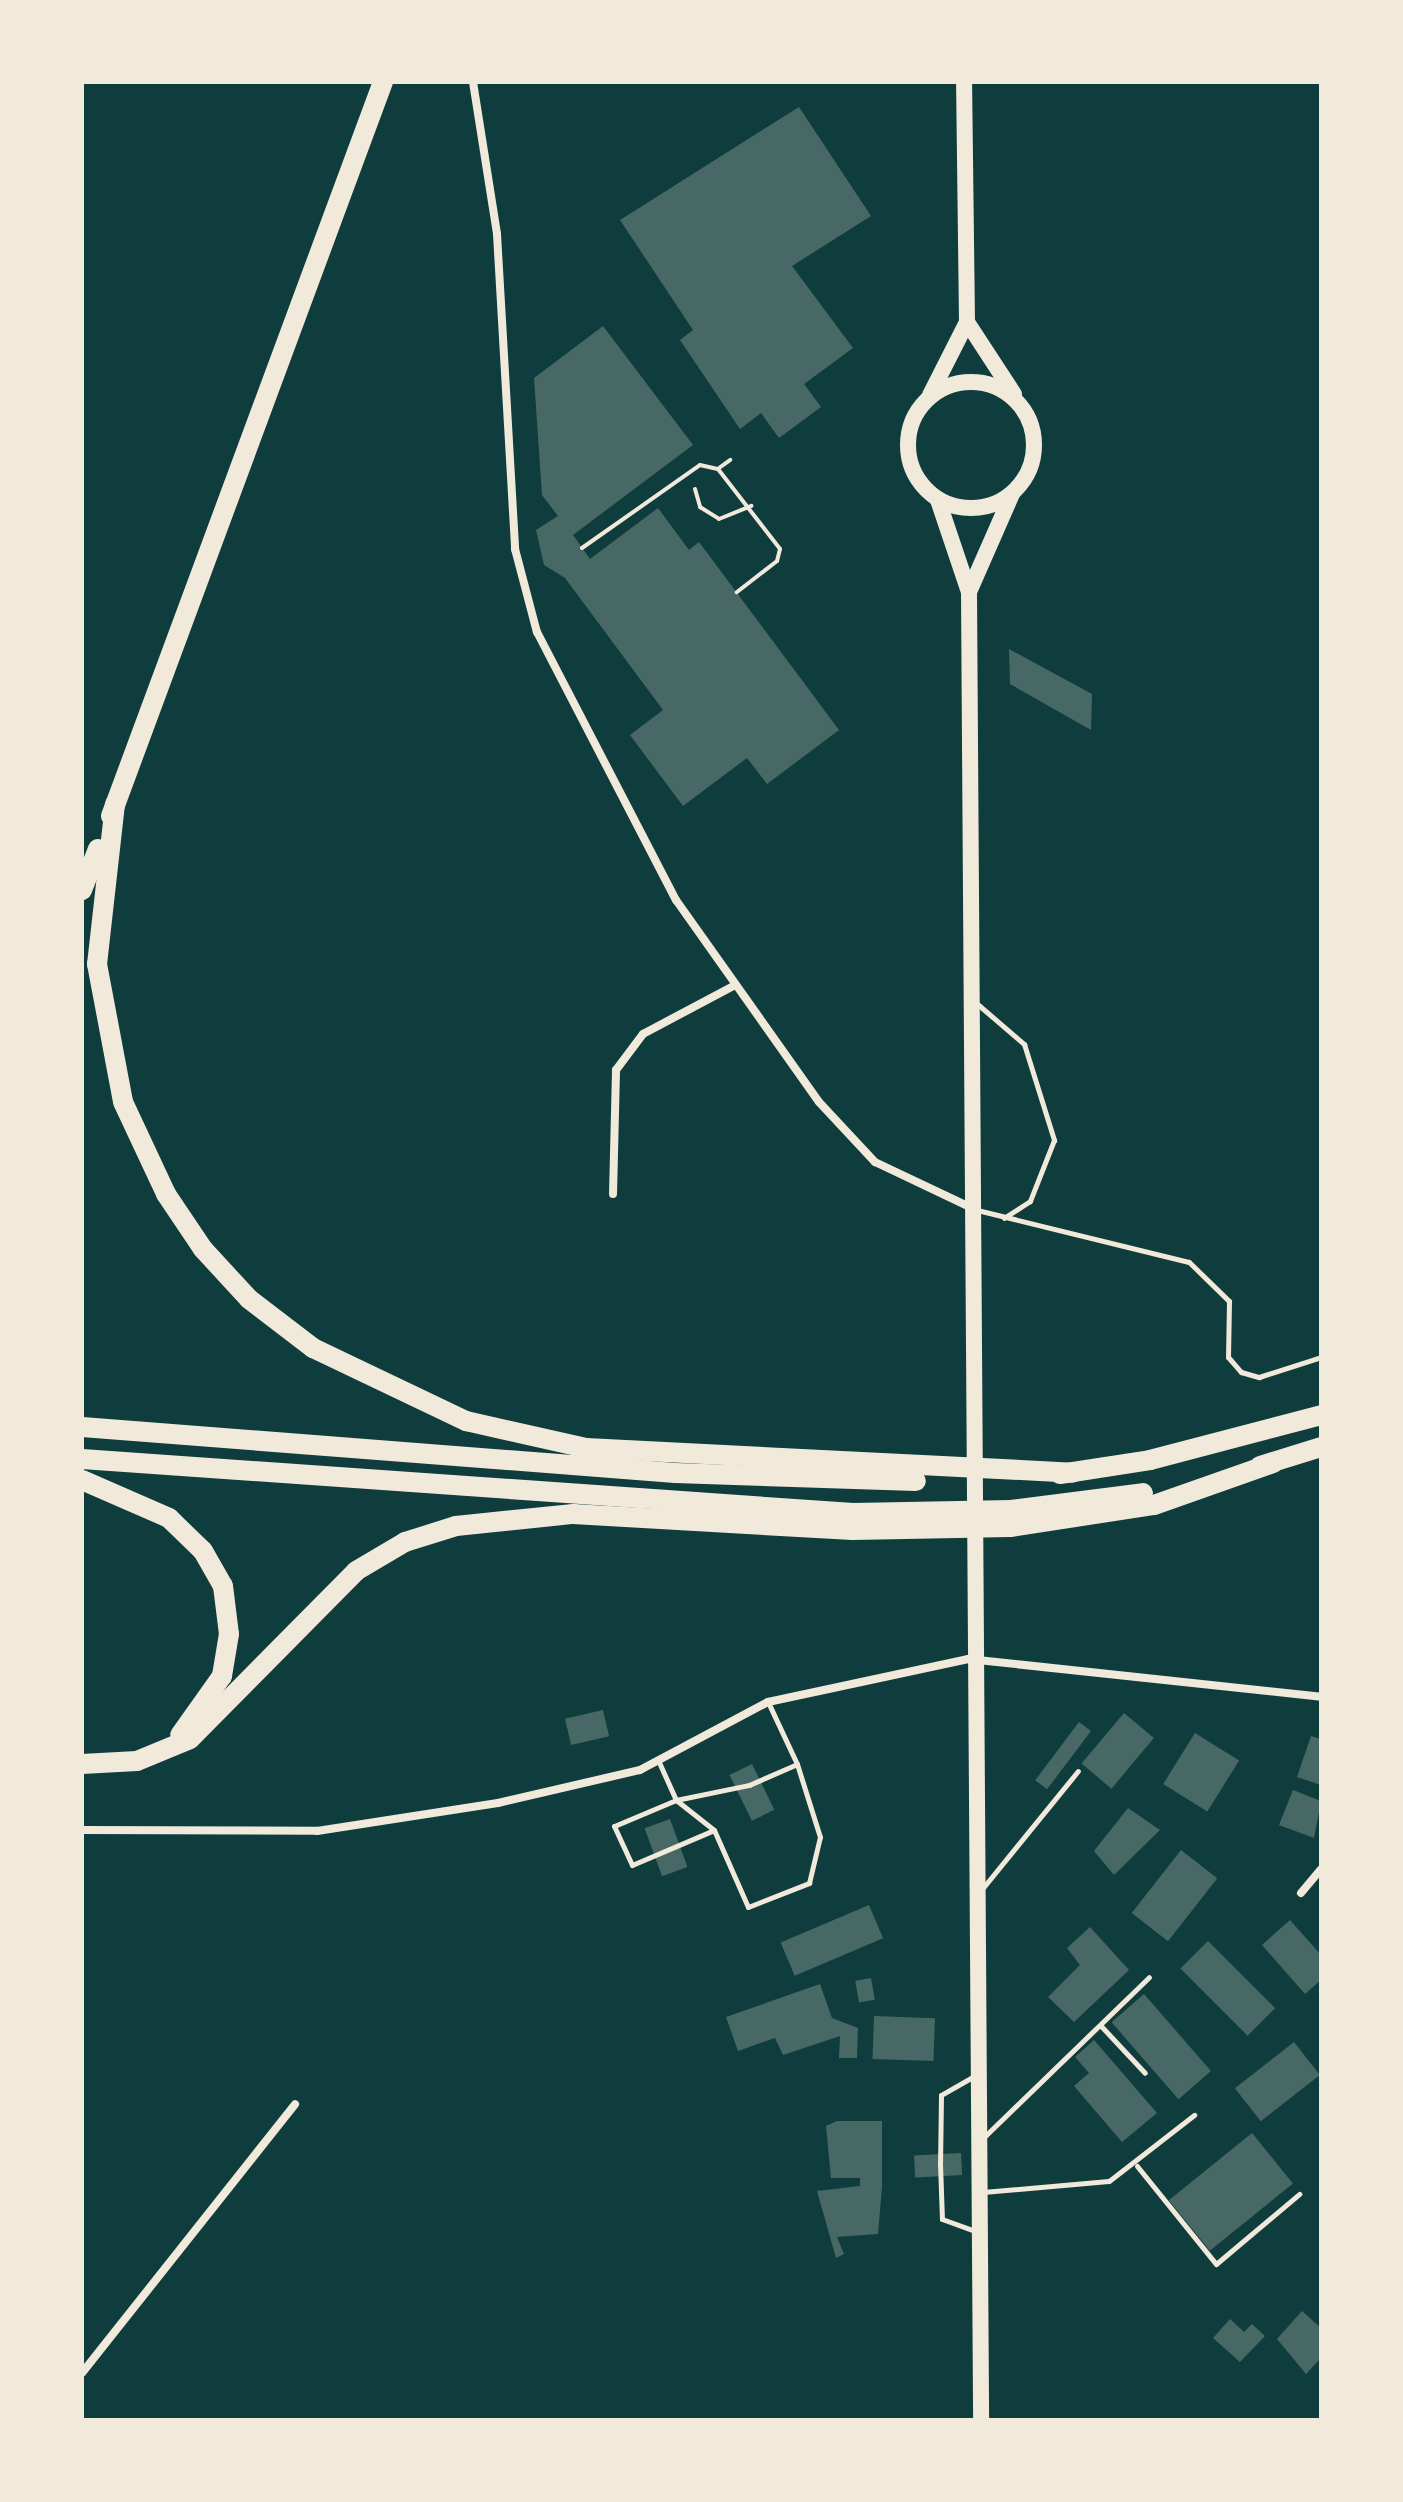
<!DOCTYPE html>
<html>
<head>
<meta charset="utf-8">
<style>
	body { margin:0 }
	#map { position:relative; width:1403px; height:2502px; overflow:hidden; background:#0f3d3e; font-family:"Nunito Sans",sans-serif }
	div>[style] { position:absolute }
	.building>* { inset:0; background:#486865; transform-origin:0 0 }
	.path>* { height:4px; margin:-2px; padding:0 2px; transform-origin:2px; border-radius:2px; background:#f1e9da }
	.service>* { height:5px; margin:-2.5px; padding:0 2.5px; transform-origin:2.5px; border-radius:2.5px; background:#f1e9da }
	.minor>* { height:8px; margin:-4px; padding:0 4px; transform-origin:4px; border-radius:4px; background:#f1e9da }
	.secondary>* { height:16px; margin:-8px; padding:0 8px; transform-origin:8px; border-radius:8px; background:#f1e9da }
	.secondary>.ring { margin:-8px; padding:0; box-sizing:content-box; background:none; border:16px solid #f1e9da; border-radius:50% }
	.motorway>* { height:20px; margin:-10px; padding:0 10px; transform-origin:10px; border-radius:10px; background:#f1e9da }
	span { translate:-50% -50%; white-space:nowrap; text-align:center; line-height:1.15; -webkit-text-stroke:7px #f1e9da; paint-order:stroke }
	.frame { position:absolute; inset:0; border:84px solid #f1e9da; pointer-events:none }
</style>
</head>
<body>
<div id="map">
	<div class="building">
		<i style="clip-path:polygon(799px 107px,871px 216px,792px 266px,853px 348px,804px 384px,821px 407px,779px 438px,761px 413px,740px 429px,680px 340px,693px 330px,620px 220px)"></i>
		<i style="clip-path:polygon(603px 326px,693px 445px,573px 535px,590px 559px,658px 508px,689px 550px,699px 542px,839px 730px,767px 784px,747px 758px,683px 806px,630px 735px,663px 710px,565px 578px,544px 565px,536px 530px,558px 516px,542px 495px,534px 378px)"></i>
		<i style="clip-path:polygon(1009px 649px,1092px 694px,1091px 730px,1010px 684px)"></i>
		<i style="left:603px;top:1710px;width:27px;height:39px;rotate:77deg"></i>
		<i style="left:1124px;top:1713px;width:39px;height:66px;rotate:40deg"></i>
		<i style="left:1079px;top:1722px;width:15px;height:73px;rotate:37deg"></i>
		<i style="left:1195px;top:1733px;width:52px;height:60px;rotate:32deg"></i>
		<i style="clip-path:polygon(1311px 1736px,1321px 1739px,1321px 1785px,1297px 1777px)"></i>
		<i style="left:752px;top:1764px;width:51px;height:25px;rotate:64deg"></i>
		<i style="clip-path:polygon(1293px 1790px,1321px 1801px,1314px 1838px,1279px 1825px)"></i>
		<i style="clip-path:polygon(1128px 1808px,1160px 1830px,1114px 1875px,1094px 1851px)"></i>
		<i style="left:670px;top:1819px;width:51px;height:27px;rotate:70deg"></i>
		<i style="left:1181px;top:1850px;width:46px;height:80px;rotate:38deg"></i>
		<i style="left:869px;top:1905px;width:36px;height:96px;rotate:67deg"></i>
		<i style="clip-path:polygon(1290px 1920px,1321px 1955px,1321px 1980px,1305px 1994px,1262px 1945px)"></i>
		<i style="clip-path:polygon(1090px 1927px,1129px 1970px,1074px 2022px,1048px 1997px,1080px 1965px,1067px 1948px)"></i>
		<i style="left:1208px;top:1941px;width:95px;height:39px;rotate:45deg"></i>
		<i style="left:871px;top:1978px;width:22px;height:16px;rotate:80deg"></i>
		<i style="clip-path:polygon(820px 1984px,832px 2018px,858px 2028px,857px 2058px,839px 2058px,840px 2036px,783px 2055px,775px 2038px,738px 2051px,726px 2017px)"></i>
		<i style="left:1144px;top:1994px;width:102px;height:43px;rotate:49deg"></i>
		<i style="left:874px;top:2016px;width:61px;height:43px;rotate:2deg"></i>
		<i style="clip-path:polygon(1094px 2040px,1157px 2113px,1122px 2142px,1074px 2086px,1089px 2073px,1075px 2057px)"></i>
		<i style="left:1294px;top:2042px;width:42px;height:75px;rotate:52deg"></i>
		<i style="clip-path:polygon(837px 2121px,882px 2121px,882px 2187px,878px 2234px,837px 2237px,844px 2254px,836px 2258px,817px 2191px,860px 2186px,860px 2178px,831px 2178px,826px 2126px)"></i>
		<i style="left:1252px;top:2133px;width:65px;height:107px;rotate:51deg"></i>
		<i style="left:961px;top:2153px;width:22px;height:47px;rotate:87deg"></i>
		<i style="clip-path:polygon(1302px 2311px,1321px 2328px,1321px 2358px,1306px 2374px,1277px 2339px)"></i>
		<i style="clip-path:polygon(1230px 2319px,1244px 2332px,1252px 2324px,1265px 2336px,1240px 2362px,1213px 2338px)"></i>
	</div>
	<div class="path">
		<i style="left:719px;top:468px;width:14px;rotate:-36deg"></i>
		<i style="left:695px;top:489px;width:19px;rotate:74deg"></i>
		<i style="left:700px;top:507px;width:22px;rotate:32deg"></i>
		<i style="left:719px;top:519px;width:35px;rotate:-22deg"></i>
		<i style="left:582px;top:548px;width:144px;rotate:-35.1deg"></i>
		<i style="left:700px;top:465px;width:18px;rotate:13deg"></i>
		<i style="left:718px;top:469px;width:101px;rotate:52.2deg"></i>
		<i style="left:780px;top:549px;width:12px;rotate:104deg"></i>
		<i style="left:777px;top:561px;width:51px;rotate:142.2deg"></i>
	</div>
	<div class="service">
		<i style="left:975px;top:1002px;width:65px;rotate:40.6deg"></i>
		<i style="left:1024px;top:1044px;width:101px;rotate:72.6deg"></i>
		<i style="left:1054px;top:1140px;width:66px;rotate:111.5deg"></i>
		<i style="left:1030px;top:1201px;width:31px;rotate:147deg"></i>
		<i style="left:977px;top:1210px;width:218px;rotate:13.8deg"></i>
		<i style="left:1189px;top:1262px;width:56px;rotate:44.3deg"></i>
		<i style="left:1229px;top:1301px;width:56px;rotate:91deg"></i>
		<i style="left:1228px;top:1357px;width:20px;rotate:49deg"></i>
		<i style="left:1241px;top:1372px;width:19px;rotate:16deg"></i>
		<i style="left:1259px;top:1377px;width:65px;rotate:-17.9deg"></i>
		<i style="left:658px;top:1760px;width:44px;rotate:65.8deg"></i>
		<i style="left:676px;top:1800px;width:75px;rotate:-11.6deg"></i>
		<i style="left:749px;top:1785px;width:52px;rotate:-23.6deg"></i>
		<i style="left:797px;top:1764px;width:68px;rotate:-115.1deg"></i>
		<i style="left:714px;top:1830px;width:48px;rotate:-141.7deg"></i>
		<i style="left:676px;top:1800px;width:67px;rotate:157.2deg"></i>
		<i style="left:614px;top:1826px;width:43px;rotate:65.2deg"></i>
		<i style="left:632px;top:1865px;width:89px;rotate:-23.1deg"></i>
		<i style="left:714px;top:1830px;width:84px;rotate:66.2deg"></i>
		<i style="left:748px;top:1907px;width:66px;rotate:-21.5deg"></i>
		<i style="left:809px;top:1883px;width:47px;rotate:-76.6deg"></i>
		<i style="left:820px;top:1837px;width:77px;rotate:-107.5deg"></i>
		<i style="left:982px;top:1889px;width:152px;rotate:-50.9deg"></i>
		<i style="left:1101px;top:2026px;width:64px;rotate:46.9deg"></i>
		<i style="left:976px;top:2075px;width:40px;rotate:150.3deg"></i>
		<i style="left:941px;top:2095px;width:68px;rotate:90.8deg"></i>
		<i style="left:940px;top:2163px;width:56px;rotate:88deg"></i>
		<i style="left:942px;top:2219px;width:37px;rotate:20deg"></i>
		<i style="left:983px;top:2138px;width:231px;rotate:-44.1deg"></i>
		<i style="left:1137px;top:2166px;width:126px;rotate:51.1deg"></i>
		<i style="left:1216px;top:2264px;width:109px;rotate:-40.1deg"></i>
		<i style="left:983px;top:2192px;width:126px;rotate:-5deg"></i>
		<i style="left:1109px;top:2181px;width:108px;rotate:-37.8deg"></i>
	</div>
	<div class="minor">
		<i style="left:473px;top:82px;width:154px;rotate:81deg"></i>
		<i style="left:497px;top:234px;width:316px;rotate:86.7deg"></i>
		<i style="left:515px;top:549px;width:86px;rotate:75.2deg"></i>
		<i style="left:537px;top:632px;width:302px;rotate:62.6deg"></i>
		<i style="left:676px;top:900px;width:247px;rotate:54.7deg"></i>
		<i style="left:819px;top:1102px;width:82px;rotate:47deg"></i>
		<i style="left:875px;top:1162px;width:107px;rotate:25.4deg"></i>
		<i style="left:613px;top:1194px;width:124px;rotate:-88.6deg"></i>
		<i style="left:616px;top:1070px;width:45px;rotate:-53.1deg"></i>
		<i style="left:643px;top:1034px;width:104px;rotate:-28deg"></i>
		<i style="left:82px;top:1830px;width:235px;rotate:0.2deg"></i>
		<i style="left:317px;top:1831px;width:183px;rotate:-8.8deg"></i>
		<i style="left:498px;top:1803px;width:146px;rotate:-13.1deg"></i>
		<i style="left:640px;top:1770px;width:145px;rotate:-28deg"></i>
		<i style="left:768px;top:1702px;width:205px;rotate:-12.1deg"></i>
		<i style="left:968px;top:1659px;width:355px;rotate:6.1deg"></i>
		<i style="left:1301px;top:1893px;width:31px;rotate:-50deg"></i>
		<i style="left:82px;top:2373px;width:343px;rotate:-51.6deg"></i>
	</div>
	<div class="secondary">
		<i style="left:967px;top:322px;width:86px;rotate:56.9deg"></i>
		<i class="ring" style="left:908px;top:382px;width:110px;height:110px"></i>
		<i style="left:930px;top:395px;width:82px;rotate:-63.1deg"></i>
		<i style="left:967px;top:322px;width:240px;rotate:-90.7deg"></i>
		<i style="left:938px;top:500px;width:97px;rotate:71.4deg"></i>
		<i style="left:969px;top:592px;width:1828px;rotate:89.62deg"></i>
		<i style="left:969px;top:592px;width:107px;rotate:-66.3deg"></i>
	</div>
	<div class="motorway">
		<i style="left:115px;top:804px;width:161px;rotate:96.4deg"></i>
		<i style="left:97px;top:964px;width:140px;rotate:79.3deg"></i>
		<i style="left:123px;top:1102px;width:102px;rotate:64.9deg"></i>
		<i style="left:166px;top:1194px;width:66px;rotate:56.1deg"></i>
		<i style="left:203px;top:1249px;width:68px;rotate:47.4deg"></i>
		<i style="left:249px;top:1299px;width:81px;rotate:37.4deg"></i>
		<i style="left:313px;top:1348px;width:170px;rotate:25.5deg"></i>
		<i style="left:466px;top:1421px;width:123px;rotate:12.7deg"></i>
		<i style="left:586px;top:1448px;width:487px;rotate:2.9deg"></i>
		<i style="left:111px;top:816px;width:783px;rotate:-69.67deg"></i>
		<i style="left:82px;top:890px;width:44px;rotate:-68.7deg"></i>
		<i style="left:82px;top:1427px;width:595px;rotate:4.44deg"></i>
		<i style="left:675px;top:1473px;width:241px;rotate:1.9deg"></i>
		<i style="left:82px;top:1459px;width:773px;rotate:4.01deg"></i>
		<i style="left:853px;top:1513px;width:158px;rotate:-1.1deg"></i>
		<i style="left:1011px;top:1510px;width:133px;rotate:-7.3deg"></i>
		<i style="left:1260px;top:1466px;width:64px;rotate:-17.3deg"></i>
		<i style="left:1060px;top:1474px;width:91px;rotate:-8.8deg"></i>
		<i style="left:1150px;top:1460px;width:177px;rotate:-14.7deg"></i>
		<i style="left:82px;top:1480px;width:95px;rotate:23.6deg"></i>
		<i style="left:169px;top:1518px;width:47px;rotate:44.1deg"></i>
		<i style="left:203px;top:1551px;width:40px;rotate:60.3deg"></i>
		<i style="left:223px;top:1586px;width:48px;rotate:82.9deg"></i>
		<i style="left:229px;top:1634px;width:43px;rotate:99.5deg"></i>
		<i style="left:222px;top:1676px;width:72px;rotate:125.4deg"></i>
		<i style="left:82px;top:1764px;width:55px;rotate:-3.1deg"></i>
		<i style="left:137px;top:1761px;width:57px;rotate:-22.5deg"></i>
		<i style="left:190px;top:1739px;width:236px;rotate:-45.3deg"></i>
		<i style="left:356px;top:1571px;width:57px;rotate:-30.6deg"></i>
		<i style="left:405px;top:1542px;width:53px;rotate:-17.4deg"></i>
		<i style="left:456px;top:1526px;width:118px;rotate:-5.9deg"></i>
		<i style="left:573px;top:1514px;width:280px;rotate:3.3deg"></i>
		<i style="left:853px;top:1530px;width:157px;rotate:-1.1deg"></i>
		<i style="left:1010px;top:1527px;width:146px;rotate:-8.7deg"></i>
		<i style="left:1154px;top:1505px;width:126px;rotate:-19.4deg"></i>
	</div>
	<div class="frame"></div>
</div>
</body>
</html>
